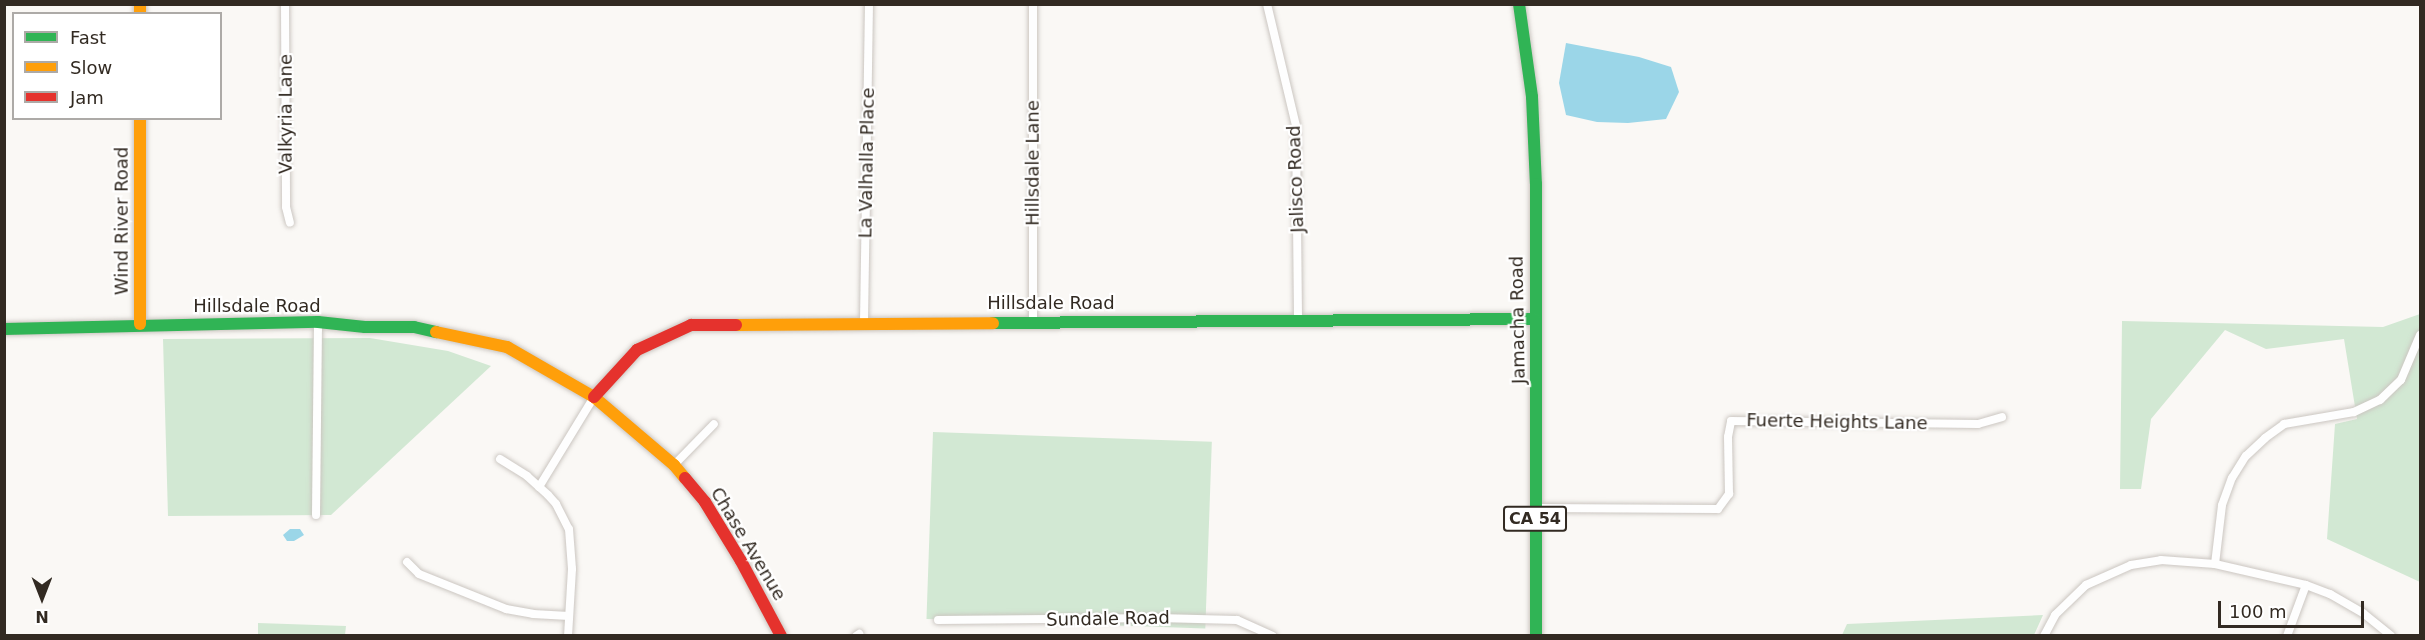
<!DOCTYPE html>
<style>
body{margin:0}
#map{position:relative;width:2425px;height:640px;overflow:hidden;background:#faf8f5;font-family:"DejaVu Sans",sans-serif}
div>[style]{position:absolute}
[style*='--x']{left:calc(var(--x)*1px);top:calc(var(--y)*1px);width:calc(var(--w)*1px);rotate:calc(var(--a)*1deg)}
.green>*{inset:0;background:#d2e8d3;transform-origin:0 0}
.water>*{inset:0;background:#9bd6e8}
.roads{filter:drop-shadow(0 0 2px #cbc6c1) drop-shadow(0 0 2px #cbc6c1)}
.street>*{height:8px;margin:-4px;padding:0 4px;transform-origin:4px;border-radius:4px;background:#fefefe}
.fast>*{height:12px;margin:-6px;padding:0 6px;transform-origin:6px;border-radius:6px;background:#30b455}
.slow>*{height:12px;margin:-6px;padding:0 6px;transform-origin:6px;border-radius:6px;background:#ff9f0a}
.jam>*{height:12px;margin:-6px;padding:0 6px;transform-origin:6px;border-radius:6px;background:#e5322d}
span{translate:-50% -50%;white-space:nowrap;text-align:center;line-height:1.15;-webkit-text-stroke:4.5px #fff;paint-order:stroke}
.shield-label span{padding:2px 4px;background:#fff;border:2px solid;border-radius:4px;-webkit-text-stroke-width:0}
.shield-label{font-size:16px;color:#322a22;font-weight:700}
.street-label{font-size:18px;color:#322a22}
.frame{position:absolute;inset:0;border:6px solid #322a22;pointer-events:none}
.legend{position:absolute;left:12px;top:12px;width:210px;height:108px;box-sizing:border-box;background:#fff;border:2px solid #adaaa7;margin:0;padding:8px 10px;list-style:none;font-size:18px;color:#322a22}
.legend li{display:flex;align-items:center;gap:12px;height:30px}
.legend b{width:30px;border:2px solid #adaaa7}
.north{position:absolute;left:12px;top:568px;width:60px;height:60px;-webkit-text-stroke:4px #fff;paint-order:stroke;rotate:180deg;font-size:16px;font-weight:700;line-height:24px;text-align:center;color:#322a22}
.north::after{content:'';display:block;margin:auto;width:21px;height:27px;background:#322a22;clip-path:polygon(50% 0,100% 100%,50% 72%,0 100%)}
.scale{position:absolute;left:2218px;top:601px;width:146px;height:27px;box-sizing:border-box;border:3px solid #322a22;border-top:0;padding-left:8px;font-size:18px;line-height:21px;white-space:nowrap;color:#322a22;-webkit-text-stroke:4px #fff;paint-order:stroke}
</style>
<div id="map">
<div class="green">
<i style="clip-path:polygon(2420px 314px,2420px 582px,2327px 539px,2335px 424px,2357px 419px,2344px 339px,2266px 349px,2225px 330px,2151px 419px,2141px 489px,2120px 489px,2122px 321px,2383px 327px)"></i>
<i style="clip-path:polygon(370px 338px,448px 351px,491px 366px,331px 515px,168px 516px,163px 339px)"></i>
<i style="left:933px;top:432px;width:279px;height:187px;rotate:2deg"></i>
<i style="clip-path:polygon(2043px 615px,2034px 635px,1842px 635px,1847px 624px)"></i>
<i style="clip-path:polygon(258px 623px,346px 626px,345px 635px,258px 635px)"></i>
</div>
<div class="water">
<i style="clip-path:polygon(1566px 43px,1639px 57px,1671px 67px,1679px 92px,1666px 119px,1628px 123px,1597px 122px,1566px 115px,1559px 83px)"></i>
<i style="clip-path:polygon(290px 529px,300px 529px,304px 535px,294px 541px,287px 541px,283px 535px)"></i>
</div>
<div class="roads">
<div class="street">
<i style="--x:285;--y:4;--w:203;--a:89.7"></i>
<i style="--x:286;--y:207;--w:16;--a:76"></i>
<i style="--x:1033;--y:4;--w:318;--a:90"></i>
<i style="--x:1267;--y:4;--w:125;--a:76.6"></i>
<i style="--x:1296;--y:126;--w:194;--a:89.4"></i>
<i style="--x:864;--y:322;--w:318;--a:-89.1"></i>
<i style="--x:500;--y:459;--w:32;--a:32"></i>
<i style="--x:527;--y:476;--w:28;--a:42"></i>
<i style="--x:548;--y:495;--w:12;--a:48"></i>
<i style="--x:556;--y:504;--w:28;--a:63"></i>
<i style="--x:569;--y:529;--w:40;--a:85.7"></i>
<i style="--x:572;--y:569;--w:67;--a:93.4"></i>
<i style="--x:674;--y:465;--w:57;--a:-45.7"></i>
<i style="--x:539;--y:487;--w:105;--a:-58.6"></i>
<i style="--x:1535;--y:508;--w:183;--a:0.3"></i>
<i style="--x:1718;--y:509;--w:19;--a:-54"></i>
<i style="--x:1729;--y:494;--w:57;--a:-91"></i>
<i style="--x:1728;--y:437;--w:16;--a:-79"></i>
<i style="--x:1731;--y:421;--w:247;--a:0.7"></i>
<i style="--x:1978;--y:424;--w:25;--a:-16"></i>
<i style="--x:316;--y:515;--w:193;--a:-89.4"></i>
<i style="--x:407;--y:562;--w:17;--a:45"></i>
<i style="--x:419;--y:574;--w:94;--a:21.9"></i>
<i style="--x:506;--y:609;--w:27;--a:10"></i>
<i style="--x:533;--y:614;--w:36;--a:3"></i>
<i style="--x:2215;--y:564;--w:59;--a:-83.2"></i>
<i style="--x:2222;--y:505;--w:29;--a:-70"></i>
<i style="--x:2232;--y:478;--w:26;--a:-58"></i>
<i style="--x:2246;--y:456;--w:26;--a:-43"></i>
<i style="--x:2265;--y:438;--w:24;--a:-36"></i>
<i style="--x:2284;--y:424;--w:71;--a:-9.7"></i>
<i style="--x:2354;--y:412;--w:29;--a:-25"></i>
<i style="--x:2380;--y:400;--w:29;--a:-44"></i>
<i style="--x:2401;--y:380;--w:49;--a:-67.1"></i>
<i style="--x:938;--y:620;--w:220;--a:-0.5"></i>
<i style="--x:1158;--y:618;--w:79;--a:1.5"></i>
<i style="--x:1237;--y:620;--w:39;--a:24"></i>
<i style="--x:856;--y:636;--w:4;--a:-34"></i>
<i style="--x:2044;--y:636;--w:24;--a:-62"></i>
<i style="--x:2055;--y:615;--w:43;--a:-44.1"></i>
<i style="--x:2086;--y:585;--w:49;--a:-24"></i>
<i style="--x:2131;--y:565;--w:30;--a:-9"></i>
<i style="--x:2161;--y:560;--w:54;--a:4.2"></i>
<i style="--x:2215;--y:564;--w:93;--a:13"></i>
<i style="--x:2306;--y:585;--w:26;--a:21"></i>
<i style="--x:2330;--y:594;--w:38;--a:30"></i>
<i style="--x:2363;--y:613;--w:36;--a:39"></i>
<i style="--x:2287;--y:636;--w:54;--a:-69.6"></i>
</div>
<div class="fast">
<i style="--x:1519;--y:4;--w:94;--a:82"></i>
<i style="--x:1532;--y:97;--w:87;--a:87.4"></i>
<i style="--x:1536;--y:184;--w:452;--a:90"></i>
<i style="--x:993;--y:323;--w:542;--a:-0.42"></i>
<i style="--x:4;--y:329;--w:314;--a:-1.3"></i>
<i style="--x:318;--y:322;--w:47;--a:6.1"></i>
<i style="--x:365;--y:327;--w:49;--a:0"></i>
<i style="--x:414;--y:327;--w:23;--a:13"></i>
</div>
<div class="slow">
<i style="--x:140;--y:4;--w:10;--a:90"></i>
<i style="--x:140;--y:118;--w:206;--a:90"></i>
<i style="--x:736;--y:325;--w:257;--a:-0.4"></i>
<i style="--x:436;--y:332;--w:73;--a:11.9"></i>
<i style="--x:507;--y:347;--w:100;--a:29.9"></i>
<i style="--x:594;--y:397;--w:105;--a:40.4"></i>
<i style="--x:674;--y:465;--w:17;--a:50"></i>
</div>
<div class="jam">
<i style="--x:594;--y:397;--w:64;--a:-47.5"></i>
<i style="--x:637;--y:350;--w:60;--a:-24.8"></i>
<i style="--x:691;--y:325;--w:45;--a:0"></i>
<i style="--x:685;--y:478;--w:31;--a:50"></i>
<i style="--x:705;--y:502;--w:69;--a:58.6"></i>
<i style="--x:741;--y:561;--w:85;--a:61.9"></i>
</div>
</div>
<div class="shield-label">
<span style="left:1535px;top:519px">CA 54</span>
</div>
<div class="street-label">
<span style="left:286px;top:114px;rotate:-90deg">Valkyria Lane</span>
<span style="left:867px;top:163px;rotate:-89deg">La Valhalla Place</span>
<span style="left:1033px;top:163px;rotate:-90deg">Hillsdale Lane</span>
<span style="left:1296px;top:179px;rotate:-92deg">Jalisco Road</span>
<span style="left:122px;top:221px;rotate:-90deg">Wind River Road</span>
<span style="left:1051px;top:303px">Hillsdale Road</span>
<span style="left:257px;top:306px">Hillsdale Road</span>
<span style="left:1518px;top:320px;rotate:-91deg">Jamacha Road</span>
<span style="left:1837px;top:422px;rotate:1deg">Fuerte Heights Lane</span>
<span style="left:748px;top:544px;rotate:59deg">Chase Avenue</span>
<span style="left:1108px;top:619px;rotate:-1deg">Sundale Road</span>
</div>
<div class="frame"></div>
<ul class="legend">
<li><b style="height:8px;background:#30b455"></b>Fast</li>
<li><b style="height:8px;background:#ff9f0a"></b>Slow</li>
<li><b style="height:8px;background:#e5322d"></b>Jam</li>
</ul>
<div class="north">N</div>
<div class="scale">100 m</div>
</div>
